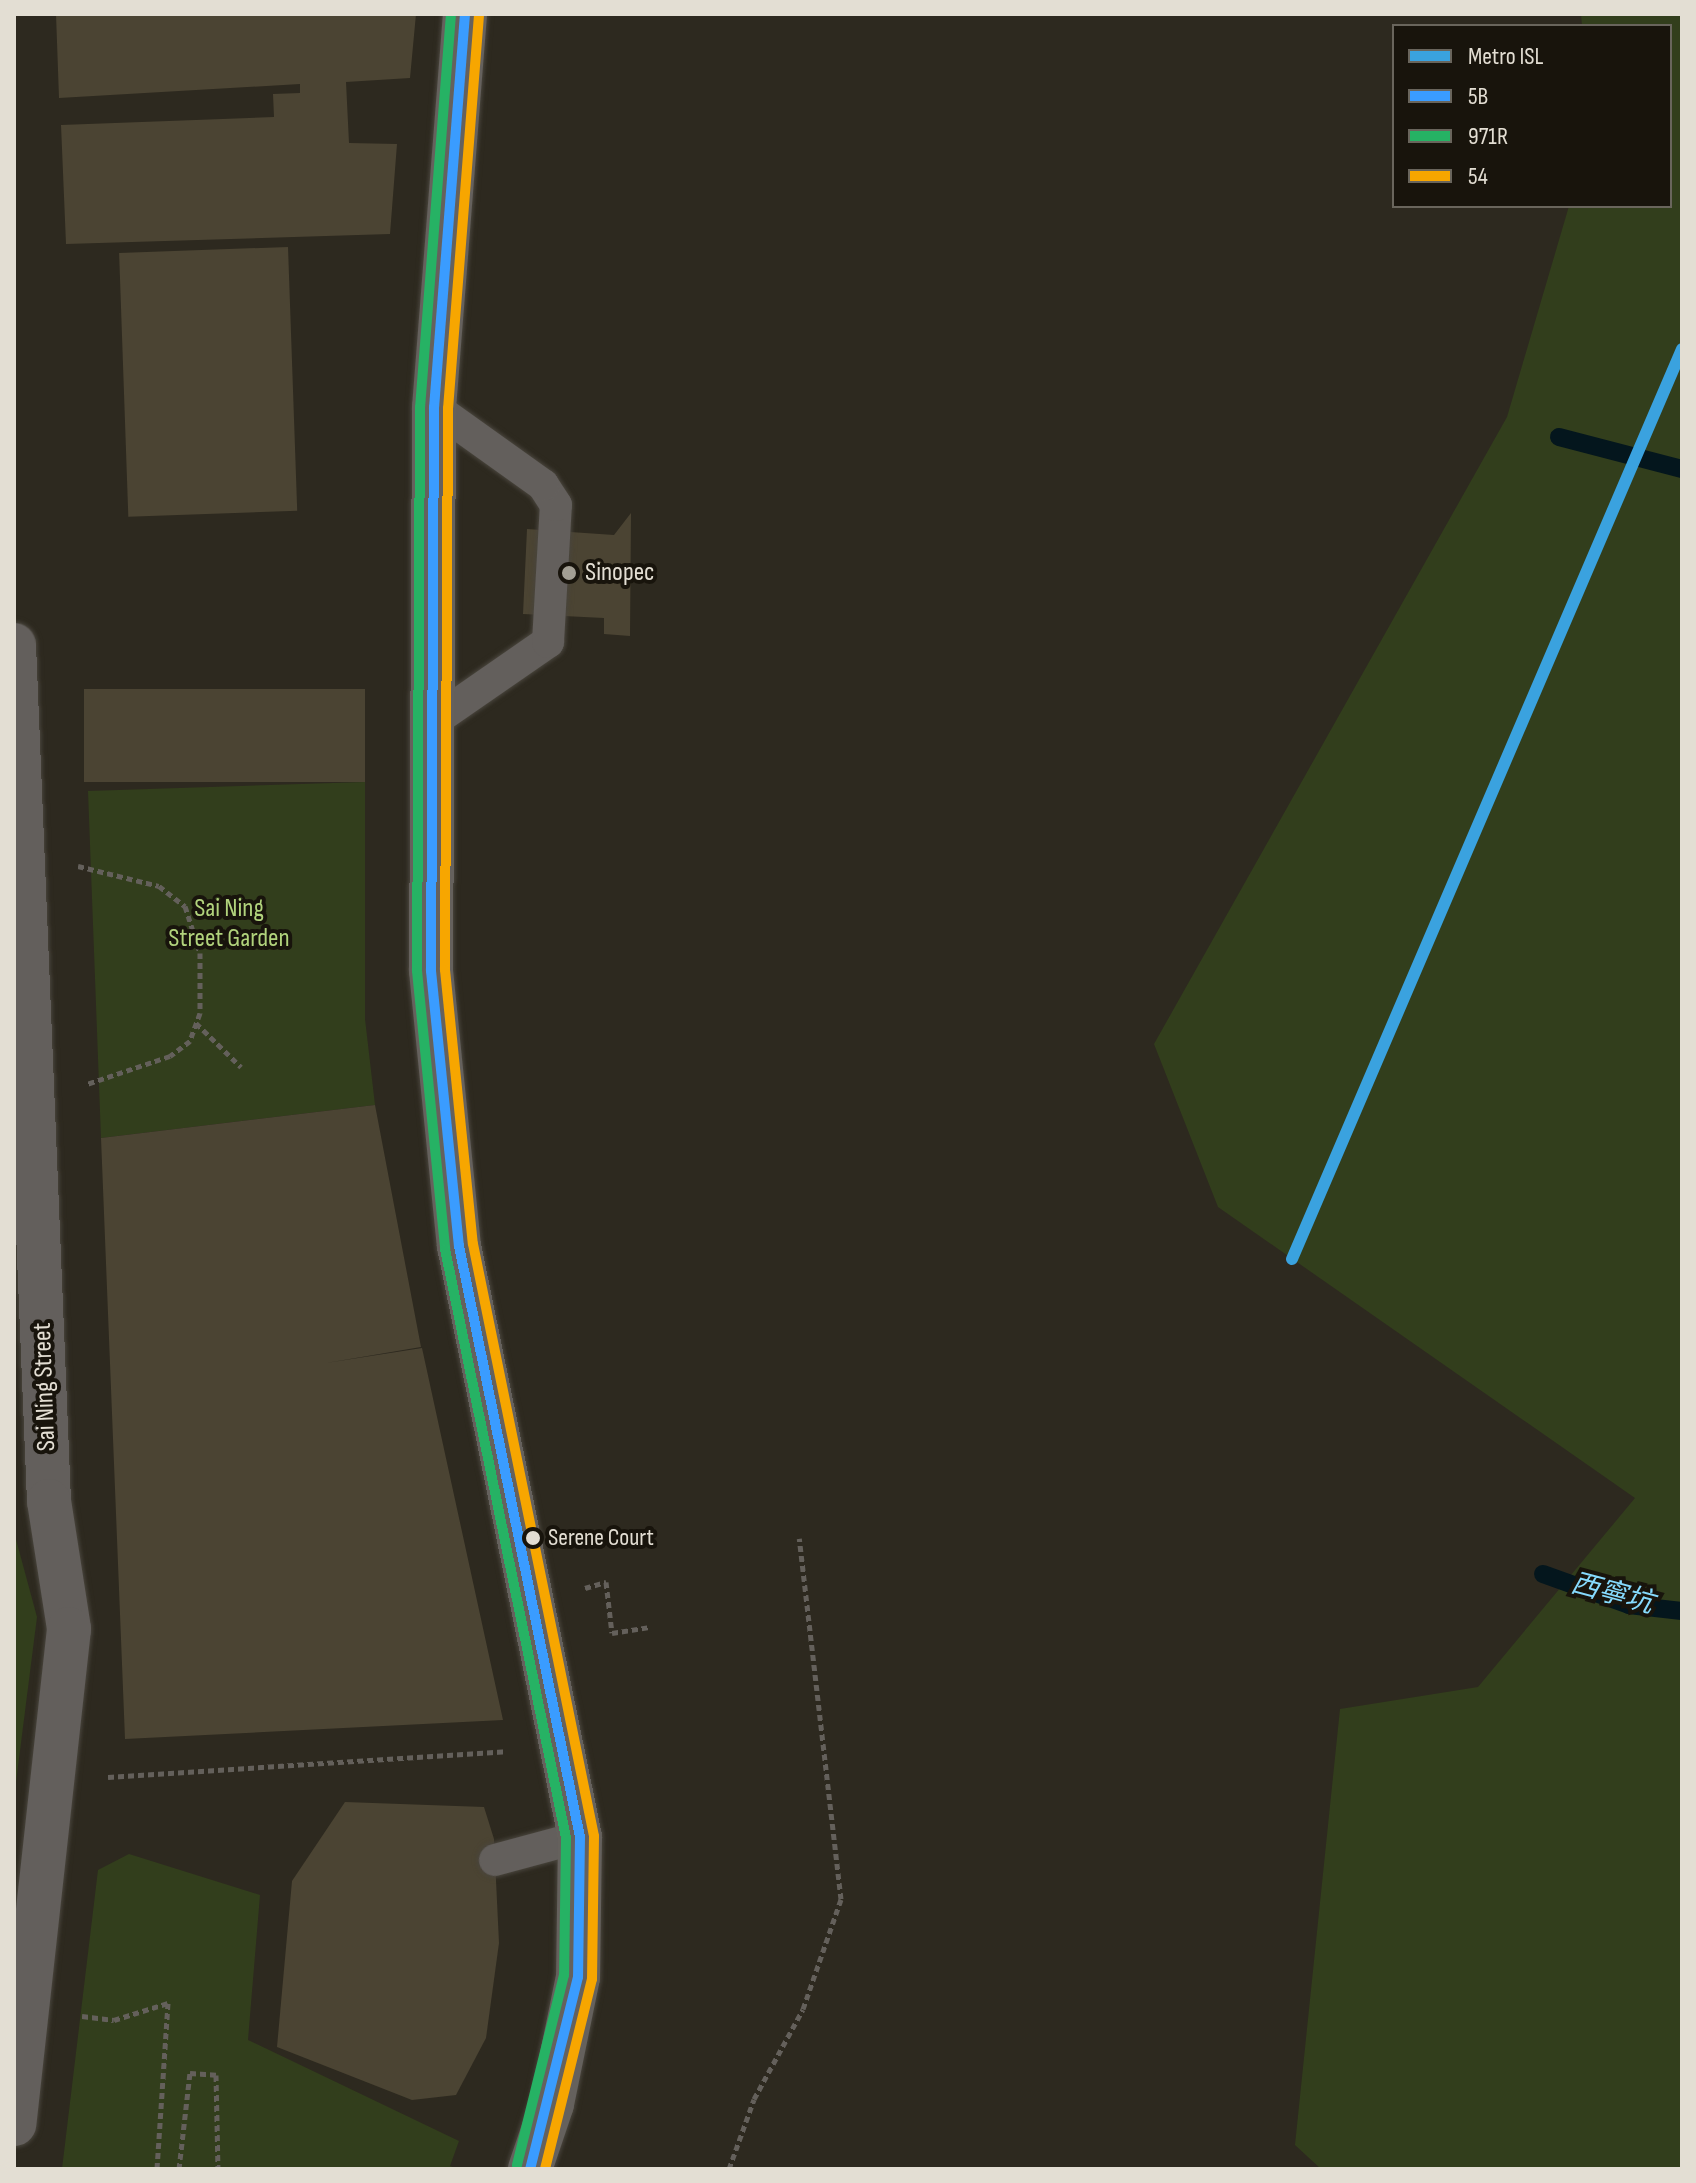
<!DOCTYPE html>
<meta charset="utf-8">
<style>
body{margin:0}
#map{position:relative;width:1696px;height:2183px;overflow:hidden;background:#2d291f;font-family:"Sofia Sans Condensed","Noto Sans TC",sans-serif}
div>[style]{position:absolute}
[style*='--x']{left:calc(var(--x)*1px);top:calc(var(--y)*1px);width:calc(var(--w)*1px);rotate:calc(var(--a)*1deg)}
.green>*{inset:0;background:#323e1c}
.stream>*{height:18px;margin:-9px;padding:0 9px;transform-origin:9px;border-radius:9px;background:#04161d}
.building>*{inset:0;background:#4b4433;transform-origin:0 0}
.path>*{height:5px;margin-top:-2.5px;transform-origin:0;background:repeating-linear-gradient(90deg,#64605b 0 6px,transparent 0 10px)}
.roads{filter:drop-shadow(0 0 2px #49453d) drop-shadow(0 0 2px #49453d)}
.lane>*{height:32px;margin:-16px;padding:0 16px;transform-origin:16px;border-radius:16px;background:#635f5c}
.street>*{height:44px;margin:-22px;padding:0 22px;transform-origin:22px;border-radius:22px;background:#635f5c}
.secondary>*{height:44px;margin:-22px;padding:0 22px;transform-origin:22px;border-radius:22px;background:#65615d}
.bus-1>*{height:10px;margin:-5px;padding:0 5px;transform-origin:5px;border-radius:5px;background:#3a9cff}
.bus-2>*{height:10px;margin:-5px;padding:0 5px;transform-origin:5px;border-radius:5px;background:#26b264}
.bus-3>*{height:10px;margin:-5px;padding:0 5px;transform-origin:5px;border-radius:5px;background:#f7a600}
.metro-1>*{height:12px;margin:-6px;padding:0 6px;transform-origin:6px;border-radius:6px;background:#3aa2df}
.dots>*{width:22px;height:22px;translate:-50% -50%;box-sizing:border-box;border:4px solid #18140c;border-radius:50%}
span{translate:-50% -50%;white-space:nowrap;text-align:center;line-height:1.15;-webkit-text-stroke:8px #18140c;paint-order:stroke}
.bus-label{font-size:24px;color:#e3ded3}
.left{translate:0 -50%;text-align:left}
.poi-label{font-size:26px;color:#e3ded3}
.park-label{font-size:26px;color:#b1d37c}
.street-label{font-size:26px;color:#e3ded3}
.water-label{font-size:28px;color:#86dafd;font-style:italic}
.frame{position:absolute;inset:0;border:16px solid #e3ded3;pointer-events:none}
.legend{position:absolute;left:1392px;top:24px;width:280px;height:184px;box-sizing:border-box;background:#18140c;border:2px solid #69655c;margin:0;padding:10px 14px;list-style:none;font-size:24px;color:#e3ded3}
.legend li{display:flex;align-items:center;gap:16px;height:40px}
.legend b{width:40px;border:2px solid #69655c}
</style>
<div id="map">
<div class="green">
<i style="clip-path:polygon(1581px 14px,1682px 14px,1682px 2169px,1321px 2169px,1295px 2145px,1340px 1709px,1478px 1687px,1635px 1498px,1218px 1207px,1154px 1044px,1507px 417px,1569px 206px,1670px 206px,1670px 26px,1582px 26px)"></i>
<i style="clip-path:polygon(365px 782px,365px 1019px,375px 1105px,101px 1138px,88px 791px)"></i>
<i style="clip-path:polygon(14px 1532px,37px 1617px,14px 1798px)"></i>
<i style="clip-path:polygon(129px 1854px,260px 1895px,248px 2040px,459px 2141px,450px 2166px,458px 2169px,62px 2169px,98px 1870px)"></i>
</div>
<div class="stream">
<i style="--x:1559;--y:437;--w:127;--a:14.6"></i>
<i style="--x:1543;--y:1574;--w:91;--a:19.8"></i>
<i style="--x:1629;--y:1605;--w:53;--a:6.5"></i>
</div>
<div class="building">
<i style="clip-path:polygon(56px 14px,416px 14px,410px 78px,346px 82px,349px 143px,397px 144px,390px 234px,66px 244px,61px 125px,274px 117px,273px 94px,300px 93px,300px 84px,59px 98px)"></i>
<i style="left:288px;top:247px;width:264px;height:169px;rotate:88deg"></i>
<i style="clip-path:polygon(631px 513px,630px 636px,604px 634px,604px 618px,523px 614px,527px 529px,614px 535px)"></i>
<i style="left:365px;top:689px;width:93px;height:281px;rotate:90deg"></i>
<i style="clip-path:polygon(375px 1105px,421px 1347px,326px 1363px,422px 1348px,503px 1720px,125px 1739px,101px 1138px)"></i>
<i style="clip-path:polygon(345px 1802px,484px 1807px,494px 1839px,499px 1943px,486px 2038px,456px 2095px,412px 2100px,277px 2047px,292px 1881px)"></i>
</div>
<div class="path">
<i style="--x:78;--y:866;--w:83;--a:13.9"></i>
<i style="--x:159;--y:886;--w:33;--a:38"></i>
<i style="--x:185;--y:906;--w:49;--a:72.3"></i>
<i style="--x:200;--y:953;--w:60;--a:90"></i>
<i style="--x:200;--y:1013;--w:30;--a:110"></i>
<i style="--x:190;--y:1041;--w:25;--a:143"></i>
<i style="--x:170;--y:1056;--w:88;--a:161.4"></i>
<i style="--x:196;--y:1023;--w:63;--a:44.4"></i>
<i style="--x:585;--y:1588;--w:22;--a:-16"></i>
<i style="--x:606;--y:1582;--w:51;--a:83.3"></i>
<i style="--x:612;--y:1633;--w:39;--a:-9"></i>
<i style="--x:108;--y:1777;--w:399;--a:-3.7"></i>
<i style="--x:82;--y:2016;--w:32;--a:7"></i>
<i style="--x:114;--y:2020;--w:57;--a:-17.5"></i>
<i style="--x:168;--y:2003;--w:166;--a:93.8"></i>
<i style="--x:179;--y:2169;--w:97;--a:-83.5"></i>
<i style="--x:190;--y:2073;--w:26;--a:4"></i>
<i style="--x:216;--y:2075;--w:94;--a:88.8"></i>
<i style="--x:729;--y:2169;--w:74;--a:-70.3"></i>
<i style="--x:754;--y:2099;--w:102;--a:-61.4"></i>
<i style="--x:803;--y:2009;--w:116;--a:-70.9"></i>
<i style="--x:841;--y:1899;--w:363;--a:-96.6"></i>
</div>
<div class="roads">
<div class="lane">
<i style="--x:428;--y:725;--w:146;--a:-34.7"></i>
<i style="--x:548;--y:642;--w:137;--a:-86.7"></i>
<i style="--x:556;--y:505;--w:24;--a:-123"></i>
<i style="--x:543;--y:485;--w:134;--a:-144.4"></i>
<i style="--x:495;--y:1860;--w:88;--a:-15.1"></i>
</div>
<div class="street">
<i style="--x:14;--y:645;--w:857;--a:87.66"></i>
<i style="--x:49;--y:1501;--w:130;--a:81.1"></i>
<i style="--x:69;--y:1629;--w:498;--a:96.3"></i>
</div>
<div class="secondary">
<i style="--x:465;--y:14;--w:394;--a:94.5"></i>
<i style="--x:434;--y:407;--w:564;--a:90.3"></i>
<i style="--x:431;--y:971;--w:276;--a:84.2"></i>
<i style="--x:459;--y:1246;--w:603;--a:78.43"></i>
<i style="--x:580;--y:1837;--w:140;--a:90.8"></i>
<i style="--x:578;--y:1977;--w:130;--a:101.6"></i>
<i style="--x:552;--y:2104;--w:69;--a:108.7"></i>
</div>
</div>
<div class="bus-1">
<i style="--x:465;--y:14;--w:394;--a:94.5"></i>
<i style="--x:434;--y:407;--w:564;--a:90.3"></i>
<i style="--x:431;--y:971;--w:276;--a:84.2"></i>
<i style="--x:459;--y:1246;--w:603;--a:78.43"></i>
<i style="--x:580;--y:1837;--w:140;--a:90.8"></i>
<i style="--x:578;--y:1977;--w:198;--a:104"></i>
</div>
<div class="bus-2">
<i style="--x:451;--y:14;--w:394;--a:94.5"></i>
<i style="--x:420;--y:407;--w:564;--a:90.3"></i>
<i style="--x:417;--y:971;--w:279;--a:84.2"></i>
<i style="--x:445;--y:1249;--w:601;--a:78.39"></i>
<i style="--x:566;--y:1838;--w:137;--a:90.8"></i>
<i style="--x:564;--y:1975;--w:196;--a:103.9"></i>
</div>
<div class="bus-3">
<i style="--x:479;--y:15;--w:394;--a:94.5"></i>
<i style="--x:448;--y:408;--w:562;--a:90.31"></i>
<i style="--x:445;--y:970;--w:275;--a:84.2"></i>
<i style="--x:473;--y:1244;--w:604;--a:78.45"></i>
<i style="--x:594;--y:1836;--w:143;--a:90.8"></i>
<i style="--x:592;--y:1979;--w:196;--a:103.9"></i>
</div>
<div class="metro-1">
<i style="--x:1292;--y:1259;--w:990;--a:-66.8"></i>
</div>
<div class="dots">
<i style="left:569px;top:573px;background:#a39f94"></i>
<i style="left:533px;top:1538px;background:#e3ded3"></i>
</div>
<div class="bus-label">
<span class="left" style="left:548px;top:1538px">Serene Court</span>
</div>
<div class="poi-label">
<span class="left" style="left:585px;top:573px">Sinopec</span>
</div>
<div class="park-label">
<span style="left:229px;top:924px">Sai Ning<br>Street Garden</span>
</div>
<div class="street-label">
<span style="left:45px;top:1387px;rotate:-92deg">Sai Ning Street</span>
</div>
<div class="water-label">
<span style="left:1612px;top:1594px;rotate:15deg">西寧坑</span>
</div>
<div class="frame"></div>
<ul class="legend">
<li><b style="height:10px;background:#3aa2df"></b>Metro ISL</li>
<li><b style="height:10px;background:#3a9cff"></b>5B</li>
<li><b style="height:10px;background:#26b264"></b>971R</li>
<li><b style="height:10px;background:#f7a600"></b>54</li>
</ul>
</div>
